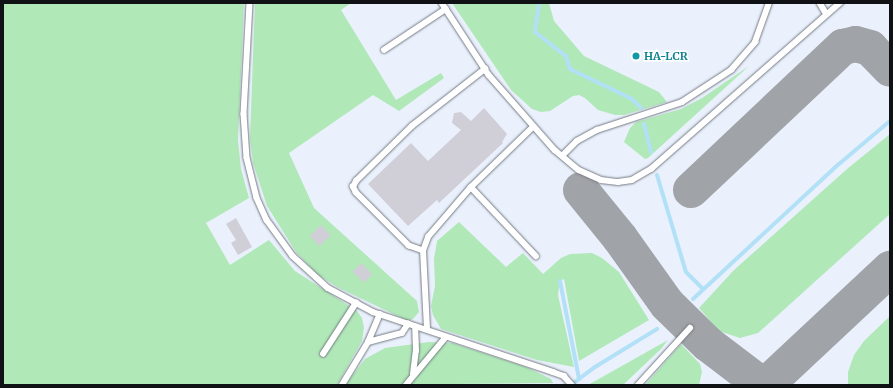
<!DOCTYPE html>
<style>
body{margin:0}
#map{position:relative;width:893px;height:388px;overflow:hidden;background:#f7faff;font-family:Merriweather,serif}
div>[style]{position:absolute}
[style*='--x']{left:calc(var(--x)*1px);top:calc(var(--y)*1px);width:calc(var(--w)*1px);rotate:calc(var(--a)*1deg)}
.built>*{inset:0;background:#eaf1fd;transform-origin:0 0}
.green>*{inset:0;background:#b0e8b8}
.stream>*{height:4px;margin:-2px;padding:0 2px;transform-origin:2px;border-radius:2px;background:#b2e0f6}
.taxiway>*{height:36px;margin:-18px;padding:0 18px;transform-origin:18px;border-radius:18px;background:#a0a3a7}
.building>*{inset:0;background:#d0cfd7;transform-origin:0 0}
.roads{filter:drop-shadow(0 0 1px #757a81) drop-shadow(0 0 1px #757a81)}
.service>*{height:5.5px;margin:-2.75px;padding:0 2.75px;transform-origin:2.75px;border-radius:2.75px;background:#fff}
.dots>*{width:11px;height:11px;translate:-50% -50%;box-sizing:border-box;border:2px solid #fff;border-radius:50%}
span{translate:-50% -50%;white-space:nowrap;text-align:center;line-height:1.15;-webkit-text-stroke:3px #fff;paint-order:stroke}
.culture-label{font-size:11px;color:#0d838f;font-weight:700}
.left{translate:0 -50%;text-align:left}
.frame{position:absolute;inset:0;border:4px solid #101114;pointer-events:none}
</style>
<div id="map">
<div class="built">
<i style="left:3px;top:3px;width:887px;height:382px"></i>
</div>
<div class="green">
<i style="clip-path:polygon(3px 3px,244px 3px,238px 140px,241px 169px,249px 198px,206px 223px,230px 265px,269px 240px,295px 271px,357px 311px,362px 318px,364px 328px,362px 341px,337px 385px,3px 385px)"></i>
<i style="clip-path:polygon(255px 3px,351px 3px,341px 10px,396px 100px,441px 73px,444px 78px,399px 111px,373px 95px,289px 153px,314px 208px,417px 301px,419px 312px,413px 319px,408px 321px,337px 287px,317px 274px,296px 252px,267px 206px,253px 163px,250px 138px)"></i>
<i style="clip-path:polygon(452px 3px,549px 3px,554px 21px,584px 56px,659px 92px,667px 102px,624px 115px,615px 115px,598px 110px,585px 98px,579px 95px,573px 96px,550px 111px,541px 112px,532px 109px,511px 90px)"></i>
<i style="clip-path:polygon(749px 66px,648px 158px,645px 159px,624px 142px,630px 128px,636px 122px,681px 109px,702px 98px)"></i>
<i style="clip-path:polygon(890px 134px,890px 214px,758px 333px,740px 338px,719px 331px,699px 308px,734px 270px,847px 169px)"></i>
<i style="clip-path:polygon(459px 222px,506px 267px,523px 253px,543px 274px,561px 258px,570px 254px,592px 253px,602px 258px,619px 272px,649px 320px,579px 361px,564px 279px,560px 281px,558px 295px,574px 367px,537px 360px,441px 329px,433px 315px,431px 306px,435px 286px,434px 259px,437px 241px)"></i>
<i style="clip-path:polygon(890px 316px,890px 385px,848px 385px,848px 372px,854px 355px,864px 341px)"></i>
<i style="clip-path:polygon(668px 340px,661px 349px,623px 385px,588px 385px)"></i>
<i style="clip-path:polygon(429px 342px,452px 343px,526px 367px,551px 379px,553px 383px,345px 385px,365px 359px,385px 348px)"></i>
<i style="clip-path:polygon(681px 344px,700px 364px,702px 372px,699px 385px,645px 385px)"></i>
</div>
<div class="stream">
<i style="--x:539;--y:3;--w:29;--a:98"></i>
<i style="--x:535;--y:32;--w:39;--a:38"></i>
<i style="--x:566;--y:56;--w:14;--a:73"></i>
<i style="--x:570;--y:69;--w:69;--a:25.8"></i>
<i style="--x:632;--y:99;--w:13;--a:45"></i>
<i style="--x:644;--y:124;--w:29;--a:76"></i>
<i style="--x:657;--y:175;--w:101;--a:73.4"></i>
<i style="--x:686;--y:272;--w:24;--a:45"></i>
<i style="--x:560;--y:281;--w:100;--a:79"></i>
<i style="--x:693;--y:299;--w:199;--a:-42.8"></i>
<i style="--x:839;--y:164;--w:67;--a:-40.1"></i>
<i style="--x:571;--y:385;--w:30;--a:-37"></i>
<i style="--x:595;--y:367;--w:73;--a:-31.5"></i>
</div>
<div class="taxiway">
<i style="--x:581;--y:190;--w:62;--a:50.9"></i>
<i style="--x:620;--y:238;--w:81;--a:54.5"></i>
<i style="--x:667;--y:304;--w:57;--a:44.3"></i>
<i style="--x:708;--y:344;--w:68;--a:37.2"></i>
<i style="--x:691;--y:190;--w:209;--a:-43.3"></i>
<i style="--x:843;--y:47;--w:13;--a:-13"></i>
<i style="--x:856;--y:44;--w:15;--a:16"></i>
<i style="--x:870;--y:48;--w:29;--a:46"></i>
<i style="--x:766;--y:385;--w:170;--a:-43.1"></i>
</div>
<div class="building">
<i style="clip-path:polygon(484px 108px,507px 134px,502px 142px,503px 143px,439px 203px,437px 200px,408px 226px,368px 184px,411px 143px,428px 161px,461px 130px,452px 123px,454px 113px,461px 112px,471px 121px)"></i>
<i style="clip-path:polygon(236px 218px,252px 247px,238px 255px,231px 243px,236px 240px,226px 224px)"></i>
<i style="left:321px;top:225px;width:14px;height:16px;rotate:45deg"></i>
<i style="left:361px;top:263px;width:16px;height:12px;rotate:45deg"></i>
</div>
<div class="roads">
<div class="service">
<i style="--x:250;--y:3;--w:111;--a:93.1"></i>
<i style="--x:244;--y:114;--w:44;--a:86.1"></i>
<i style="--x:247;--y:158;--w:41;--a:76"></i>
<i style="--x:257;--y:198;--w:24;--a:66"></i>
<i style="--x:267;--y:220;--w:44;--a:54.2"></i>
<i style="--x:293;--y:256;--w:47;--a:42.4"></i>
<i style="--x:328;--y:288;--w:51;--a:28.1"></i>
<i style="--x:373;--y:312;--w:190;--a:18.4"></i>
<i style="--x:553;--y:372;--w:12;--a:20"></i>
<i style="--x:564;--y:376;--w:12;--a:48"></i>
<i style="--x:442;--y:3;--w:86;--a:56.9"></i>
<i style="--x:489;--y:75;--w:100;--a:48.7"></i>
<i style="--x:555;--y:150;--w:31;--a:40"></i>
<i style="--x:579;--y:170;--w:24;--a:24"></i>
<i style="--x:601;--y:180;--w:17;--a:7"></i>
<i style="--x:618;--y:182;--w:14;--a:-8"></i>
<i style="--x:632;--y:180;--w:22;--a:-30"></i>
<i style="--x:651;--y:169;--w:252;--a:-41.3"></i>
<i style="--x:820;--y:3;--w:12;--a:59"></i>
<i style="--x:384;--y:50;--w:74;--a:-33.5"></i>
<i style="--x:562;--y:156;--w:21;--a:-45"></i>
<i style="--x:577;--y:141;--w:23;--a:-29"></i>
<i style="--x:597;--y:130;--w:89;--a:-18.2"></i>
<i style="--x:682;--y:102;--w:59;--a:-33.1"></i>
<i style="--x:731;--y:70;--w:37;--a:-49"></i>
<i style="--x:755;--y:42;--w:41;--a:-70.3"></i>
<i style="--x:471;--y:187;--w:95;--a:46.7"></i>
<i style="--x:423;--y:251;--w:15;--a:-160"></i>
<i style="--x:409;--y:246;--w:75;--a:-135"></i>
<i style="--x:356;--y:193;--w:7;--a:-117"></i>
<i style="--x:353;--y:187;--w:7;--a:-63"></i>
<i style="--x:356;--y:181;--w:78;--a:-44.5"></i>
<i style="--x:412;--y:126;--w:93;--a:-38"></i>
<i style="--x:427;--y:329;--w:78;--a:-92.9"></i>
<i style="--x:423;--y:251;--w:15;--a:-70"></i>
<i style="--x:428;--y:237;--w:66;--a:-49.3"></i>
<i style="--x:471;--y:187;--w:86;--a:-44.1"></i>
<i style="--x:368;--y:342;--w:35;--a:-15"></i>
<i style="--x:402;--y:333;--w:11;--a:-56"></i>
<i style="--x:323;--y:354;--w:61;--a:-57.1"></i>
<i style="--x:413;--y:374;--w:23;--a:-83"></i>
<i style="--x:416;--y:351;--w:24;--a:-92"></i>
<i style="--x:342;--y:385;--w:50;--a:-58.8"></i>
<i style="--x:368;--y:342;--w:30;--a:-67"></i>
<i style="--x:406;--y:385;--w:62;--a:-50.2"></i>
<i style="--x:638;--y:385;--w:77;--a:-47.6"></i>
</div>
</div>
<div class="dots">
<i style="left:636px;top:56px;background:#0f9aa8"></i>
</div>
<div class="culture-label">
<span class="left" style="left:644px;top:56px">HA-LCR</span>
</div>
<div class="frame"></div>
</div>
